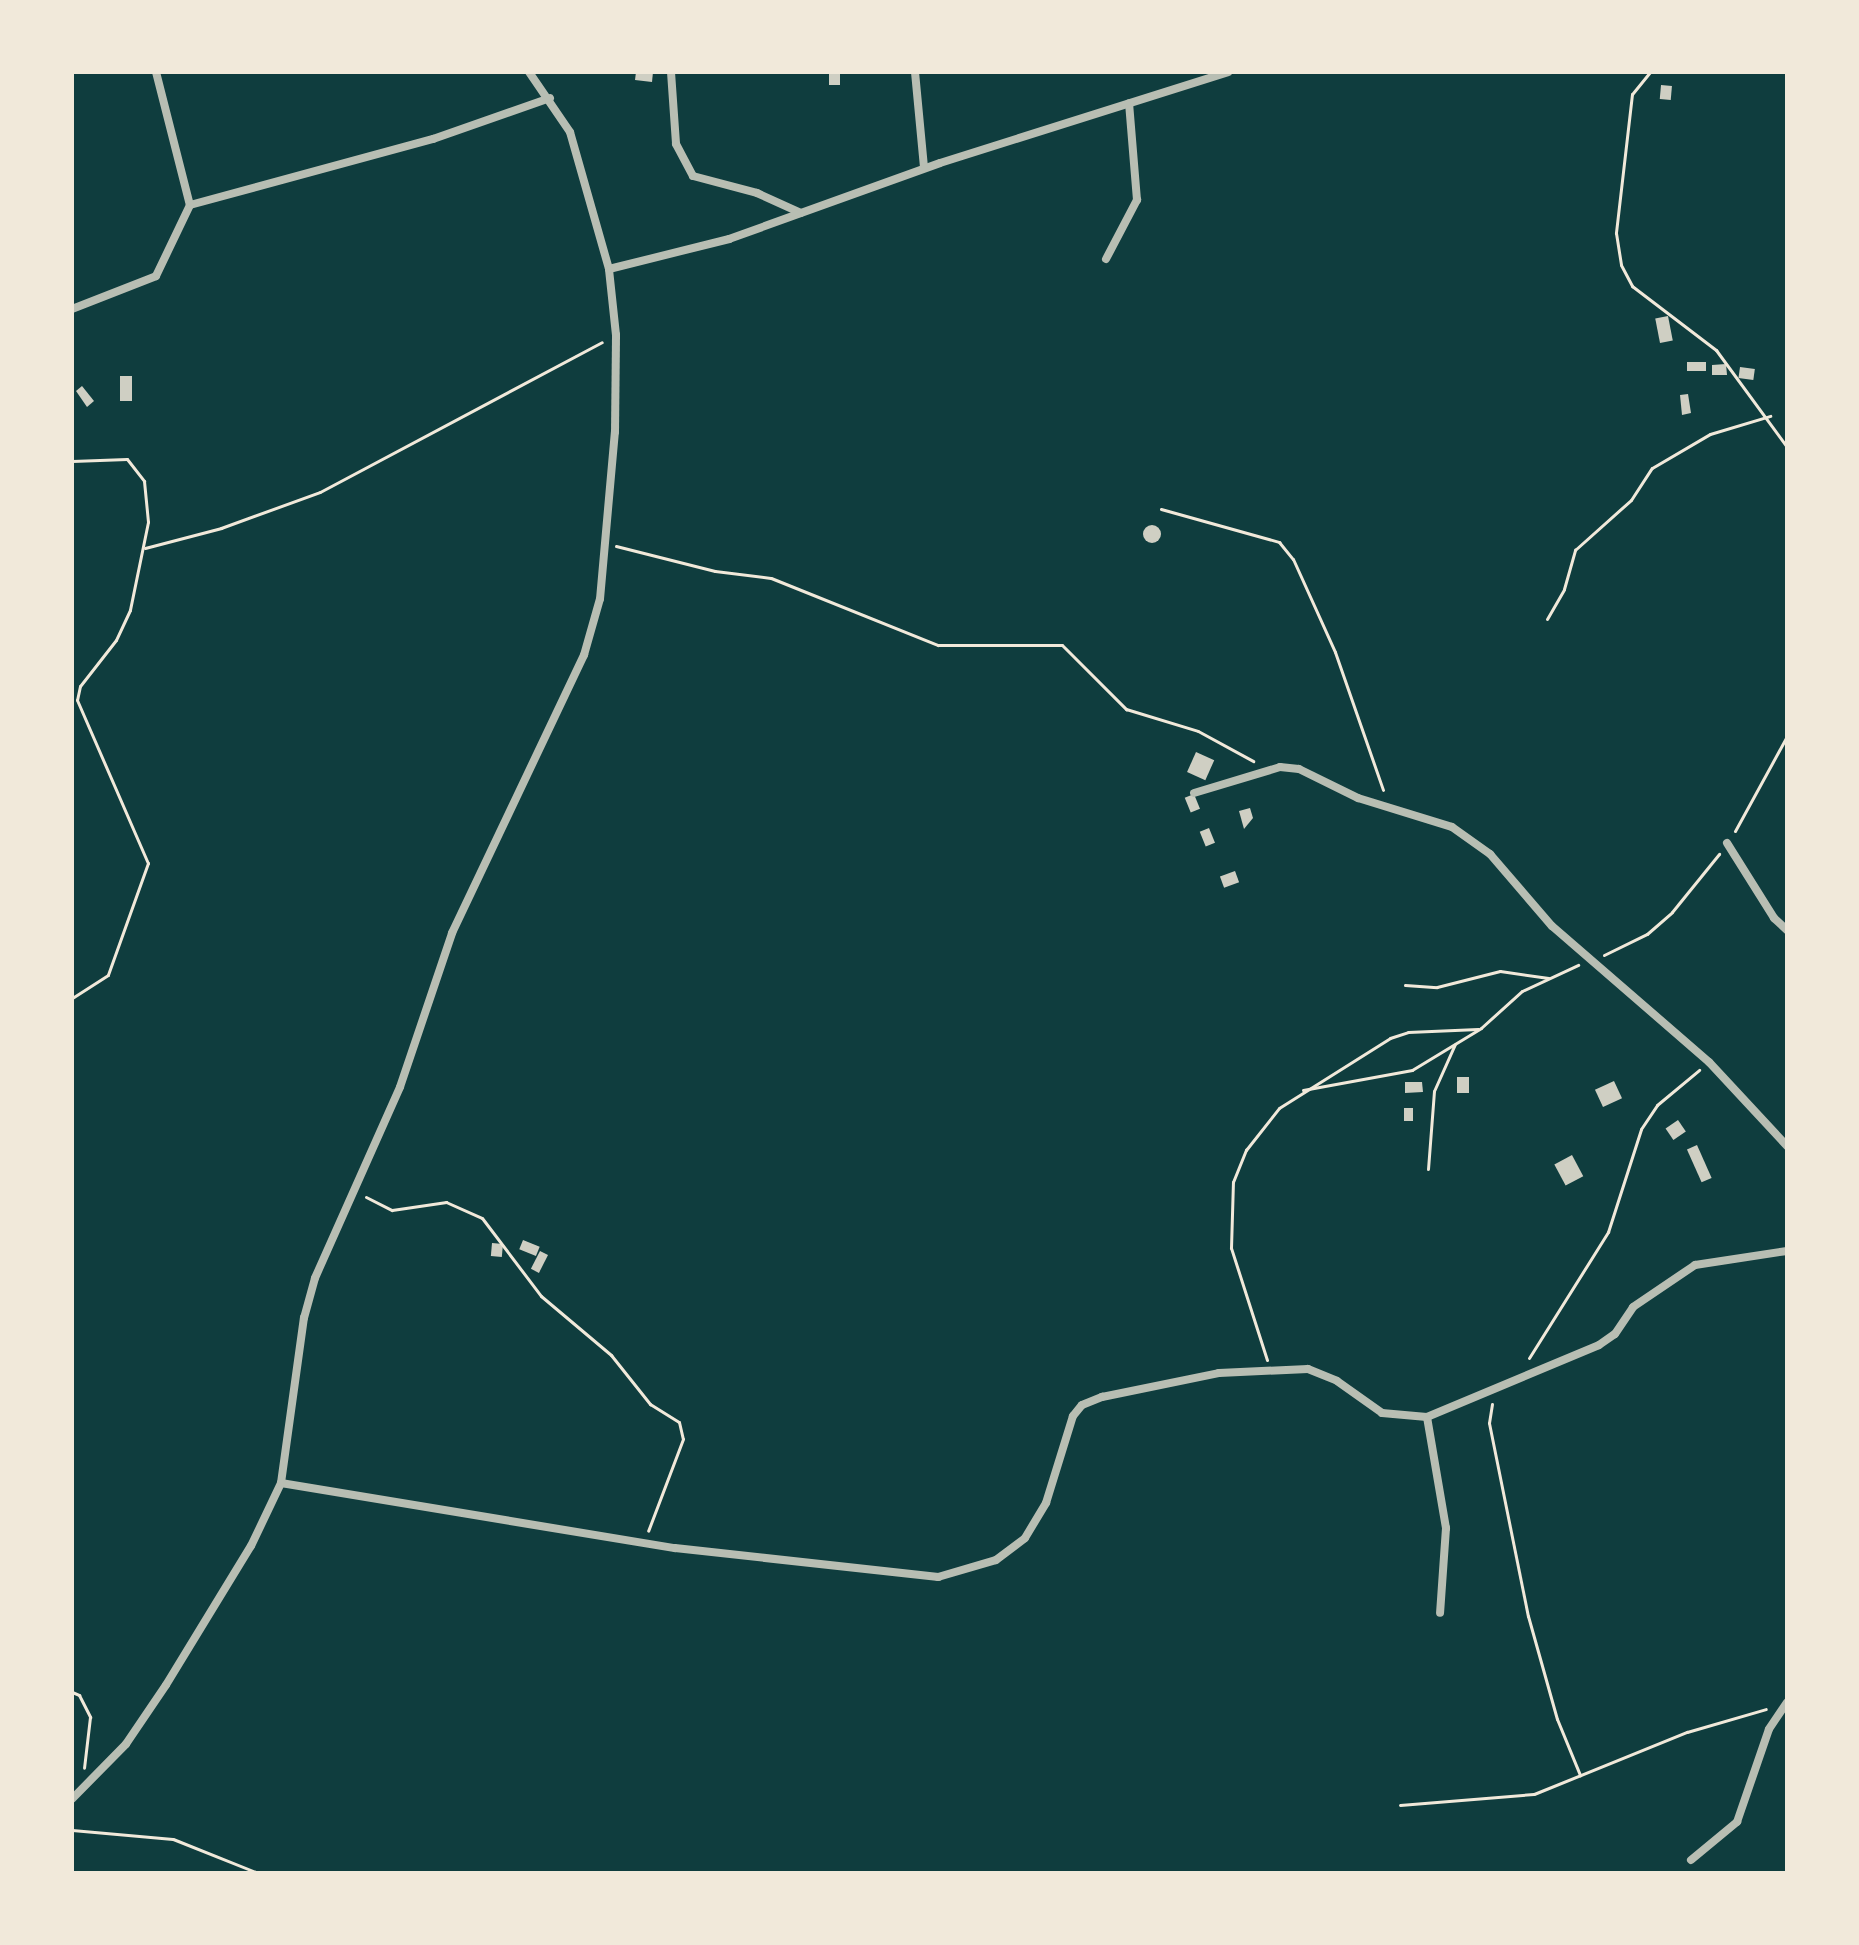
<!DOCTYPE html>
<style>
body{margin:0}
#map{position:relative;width:1859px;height:1945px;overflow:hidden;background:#0f3d3e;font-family:"Work Sans",sans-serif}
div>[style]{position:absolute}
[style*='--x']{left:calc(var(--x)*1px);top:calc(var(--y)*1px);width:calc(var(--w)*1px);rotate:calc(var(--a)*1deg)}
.building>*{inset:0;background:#cfcfc3;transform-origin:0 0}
.round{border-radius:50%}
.path>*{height:3px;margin:-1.5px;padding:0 1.5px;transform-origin:1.5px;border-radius:1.5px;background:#f1e9da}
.minor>*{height:8px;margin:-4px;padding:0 4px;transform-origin:4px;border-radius:4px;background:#b8beb3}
span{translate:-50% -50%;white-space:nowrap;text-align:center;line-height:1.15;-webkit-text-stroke:8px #f1e9da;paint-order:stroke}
.frame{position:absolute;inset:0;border:74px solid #f1e9da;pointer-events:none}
</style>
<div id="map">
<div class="building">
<i style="clip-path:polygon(636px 72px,653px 72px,652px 82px,635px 80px)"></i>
<i style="left:829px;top:72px;width:11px;height:13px"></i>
<i style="left:1661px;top:85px;width:11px;height:14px;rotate:5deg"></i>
<i style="left:1668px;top:316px;width:25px;height:13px;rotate:79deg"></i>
<i style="left:1706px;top:362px;width:9px;height:19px;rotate:90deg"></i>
<i style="clip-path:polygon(1726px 364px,1727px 375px,1712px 375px,1712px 365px)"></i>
<i style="left:1740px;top:367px;width:15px;height:11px;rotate:8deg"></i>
<i style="left:120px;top:376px;width:12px;height:25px"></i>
<i style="clip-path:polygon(82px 386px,94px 401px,87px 407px,76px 391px)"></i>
<i style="clip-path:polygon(1688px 394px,1691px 413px,1682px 415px,1680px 395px)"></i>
<i class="round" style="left:1143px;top:525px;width:18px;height:18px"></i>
<i style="left:1196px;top:752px;width:20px;height:22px;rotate:24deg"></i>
<i style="left:1194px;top:794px;width:16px;height:10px;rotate:68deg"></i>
<i style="clip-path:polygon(1250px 808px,1253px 818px,1244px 829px,1239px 811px)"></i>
<i style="left:1209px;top:828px;width:16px;height:10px;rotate:68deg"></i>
<i style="left:1235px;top:871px;width:12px;height:16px;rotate:70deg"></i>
<i style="left:1457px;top:1077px;width:12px;height:16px"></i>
<i style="left:1614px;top:1081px;width:19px;height:21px;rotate:65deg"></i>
<i style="clip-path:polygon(1405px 1082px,1422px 1082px,1423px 1092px,1405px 1093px)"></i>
<i style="left:1404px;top:1108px;width:9px;height:13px"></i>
<i style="left:1678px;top:1120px;width:14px;height:15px;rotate:56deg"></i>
<i style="left:1697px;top:1145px;width:36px;height:11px;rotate:66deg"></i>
<i style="left:1572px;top:1155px;width:24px;height:20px;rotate:62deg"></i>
<i style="left:523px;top:1240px;width:18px;height:10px;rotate:22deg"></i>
<i style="left:492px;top:1243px;width:11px;height:13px;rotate:5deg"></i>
<i style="left:540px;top:1251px;width:9px;height:20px;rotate:27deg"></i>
</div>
<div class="path">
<i style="--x:1650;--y:72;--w:28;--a:129"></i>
<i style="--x:1632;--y:94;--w:140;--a:96.6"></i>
<i style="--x:1616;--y:233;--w:32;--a:81"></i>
<i style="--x:1621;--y:265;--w:24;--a:62"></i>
<i style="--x:1632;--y:286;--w:106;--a:37.3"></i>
<i style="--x:1716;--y:350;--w:120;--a:53.8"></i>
<i style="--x:72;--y:461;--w:55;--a:-2.1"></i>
<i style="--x:127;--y:459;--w:28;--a:52"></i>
<i style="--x:144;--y:481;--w:41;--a:84.4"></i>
<i style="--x:148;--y:522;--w:90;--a:101.6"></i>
<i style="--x:130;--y:610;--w:33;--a:115"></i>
<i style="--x:116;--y:640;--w:58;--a:128"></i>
<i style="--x:80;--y:686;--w:14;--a:102"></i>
<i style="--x:77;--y:700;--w:178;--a:66.5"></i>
<i style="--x:148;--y:863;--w:119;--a:109.7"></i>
<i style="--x:108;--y:975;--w:43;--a:147.4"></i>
<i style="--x:1161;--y:509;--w:123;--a:15.6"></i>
<i style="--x:1279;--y:542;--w:22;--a:51"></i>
<i style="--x:1293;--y:559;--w:102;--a:65.7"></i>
<i style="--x:1335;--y:652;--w:146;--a:70.8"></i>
<i style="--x:616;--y:546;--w:102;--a:14.2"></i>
<i style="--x:715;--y:571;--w:56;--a:7.1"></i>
<i style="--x:771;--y:578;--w:180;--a:21.9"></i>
<i style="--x:938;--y:645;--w:124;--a:0"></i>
<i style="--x:1062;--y:645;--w:91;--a:45"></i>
<i style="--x:1126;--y:709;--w:75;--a:17"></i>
<i style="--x:1198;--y:731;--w:63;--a:28.6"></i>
<i style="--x:145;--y:548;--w:79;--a:-14.7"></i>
<i style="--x:221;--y:528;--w:105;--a:-20"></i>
<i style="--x:320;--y:492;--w:319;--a:-28"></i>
<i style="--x:1547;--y:619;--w:34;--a:-60"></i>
<i style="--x:1564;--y:589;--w:41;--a:-74.2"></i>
<i style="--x:1575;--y:550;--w:75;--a:-41.8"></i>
<i style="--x:1631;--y:500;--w:38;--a:-57"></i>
<i style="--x:1652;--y:468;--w:67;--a:-30.4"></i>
<i style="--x:1710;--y:434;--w:63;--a:-16.7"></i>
<i style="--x:1735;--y:831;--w:108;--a:-61.3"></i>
<i style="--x:1604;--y:955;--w:48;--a:-26"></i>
<i style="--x:1647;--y:934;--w:33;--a:-41"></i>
<i style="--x:1672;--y:912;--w:75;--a:-51"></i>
<i style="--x:1405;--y:985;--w:32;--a:4"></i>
<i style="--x:1437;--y:987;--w:65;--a:-14.3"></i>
<i style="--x:1500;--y:971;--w:49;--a:8.3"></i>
<i style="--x:1303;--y:1090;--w:111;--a:-10.4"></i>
<i style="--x:1412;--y:1070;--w:81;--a:-31.3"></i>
<i style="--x:1481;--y:1028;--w:55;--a:-42.1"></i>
<i style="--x:1522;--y:991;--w:62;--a:-24.9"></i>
<i style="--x:1428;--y:1169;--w:78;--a:-85.6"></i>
<i style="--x:1434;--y:1091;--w:51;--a:-65.9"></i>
<i style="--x:366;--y:1197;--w:29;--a:27"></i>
<i style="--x:392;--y:1210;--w:55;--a:-8.4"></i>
<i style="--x:446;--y:1202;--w:39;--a:24"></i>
<i style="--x:482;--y:1218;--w:98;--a:52.9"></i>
<i style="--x:541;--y:1296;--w:92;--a:40.1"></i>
<i style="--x:611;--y:1355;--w:63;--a:51.5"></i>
<i style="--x:650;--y:1404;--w:34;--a:32"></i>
<i style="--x:679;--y:1422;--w:17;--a:77"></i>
<i style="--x:683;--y:1439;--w:98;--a:110.8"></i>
<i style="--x:1529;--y:1358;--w:149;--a:-57.9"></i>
<i style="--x:1608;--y:1232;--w:108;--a:-72.2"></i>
<i style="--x:1641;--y:1129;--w:29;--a:-56"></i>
<i style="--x:1657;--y:1105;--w:55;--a:-39.8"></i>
<i style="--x:1267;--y:1360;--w:118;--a:-107.8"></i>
<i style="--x:1231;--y:1248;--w:66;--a:-88.3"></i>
<i style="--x:1233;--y:1182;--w:35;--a:-68"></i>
<i style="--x:1246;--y:1150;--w:53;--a:-51.8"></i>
<i style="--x:1279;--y:1108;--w:131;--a:-32.2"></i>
<i style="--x:1390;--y:1038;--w:19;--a:-18"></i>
<i style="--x:1408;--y:1032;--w:70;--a:-2.5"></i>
<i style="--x:1492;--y:1404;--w:19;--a:99"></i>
<i style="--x:1489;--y:1423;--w:197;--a:78.6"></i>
<i style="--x:1528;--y:1616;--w:107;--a:74.3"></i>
<i style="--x:1557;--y:1719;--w:61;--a:67.7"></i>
<i style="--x:72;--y:1692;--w:8;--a:23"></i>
<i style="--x:79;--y:1695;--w:25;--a:63"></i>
<i style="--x:90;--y:1717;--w:51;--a:96.7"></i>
<i style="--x:1400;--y:1805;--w:134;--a:-4.7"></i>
<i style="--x:1534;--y:1794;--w:165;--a:-22.1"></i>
<i style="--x:1687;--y:1732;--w:82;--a:-16.2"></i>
<i style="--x:72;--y:1830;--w:101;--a:5.1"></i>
<i style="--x:173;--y:1839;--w:92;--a:21.8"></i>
</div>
<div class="minor">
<i style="--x:156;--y:72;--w:137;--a:75.7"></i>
<i style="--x:671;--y:72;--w:72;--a:86"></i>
<i style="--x:676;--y:144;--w:36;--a:62"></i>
<i style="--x:693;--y:176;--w:66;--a:14.9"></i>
<i style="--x:757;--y:193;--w:48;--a:24.4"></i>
<i style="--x:915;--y:72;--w:96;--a:84.6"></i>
<i style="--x:1106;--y:259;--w:67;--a:-62.3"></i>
<i style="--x:1137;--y:200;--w:97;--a:-94.7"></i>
<i style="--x:609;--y:269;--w:124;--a:-14"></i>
<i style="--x:729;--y:239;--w:224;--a:-19.8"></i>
<i style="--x:940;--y:163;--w:302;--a:-17.5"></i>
<i style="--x:72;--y:309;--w:90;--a:-21.4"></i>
<i style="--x:156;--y:276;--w:79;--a:-64.4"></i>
<i style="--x:190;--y:205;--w:252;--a:-15.2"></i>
<i style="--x:433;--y:139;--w:124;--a:-19.3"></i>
<i style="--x:1194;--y:793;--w:90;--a:-16.8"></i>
<i style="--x:1280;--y:767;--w:19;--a:6"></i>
<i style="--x:1299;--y:769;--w:66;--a:26.2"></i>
<i style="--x:1358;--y:798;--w:98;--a:17.1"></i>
<i style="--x:1452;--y:827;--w:47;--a:35.4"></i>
<i style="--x:1490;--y:854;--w:95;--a:49.3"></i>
<i style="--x:1552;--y:926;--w:208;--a:40.9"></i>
<i style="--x:1709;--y:1062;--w:115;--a:47.1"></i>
<i style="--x:1727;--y:843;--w:89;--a:57.9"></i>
<i style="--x:1774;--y:918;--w:18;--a:43"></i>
<i style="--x:1427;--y:1417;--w:113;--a:80.3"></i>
<i style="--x:1446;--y:1528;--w:85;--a:94"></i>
<i style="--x:281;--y:1483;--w:399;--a:9.4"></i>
<i style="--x:675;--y:1548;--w:265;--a:6.3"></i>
<i style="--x:938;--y:1577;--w:60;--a:-16.3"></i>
<i style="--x:996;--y:1560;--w:36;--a:-37"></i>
<i style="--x:1025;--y:1538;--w:41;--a:-59"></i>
<i style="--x:1046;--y:1503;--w:91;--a:-72.8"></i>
<i style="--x:1073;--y:1416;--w:14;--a:-51"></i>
<i style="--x:1082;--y:1405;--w:22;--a:-22"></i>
<i style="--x:1102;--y:1397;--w:119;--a:-11.6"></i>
<i style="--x:1219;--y:1373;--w:89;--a:-2.6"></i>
<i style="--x:1308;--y:1369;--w:31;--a:22"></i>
<i style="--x:1337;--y:1381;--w:55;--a:35.4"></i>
<i style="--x:1382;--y:1413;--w:45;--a:5.1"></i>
<i style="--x:1427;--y:1417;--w:186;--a:-22.7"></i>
<i style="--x:1599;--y:1345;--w:19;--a:-35"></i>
<i style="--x:1615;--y:1334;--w:32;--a:-56"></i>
<i style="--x:1633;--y:1307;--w:75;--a:-34.1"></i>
<i style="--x:1695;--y:1265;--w:93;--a:-8.7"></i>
<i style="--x:72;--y:1799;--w:77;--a:-45.5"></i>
<i style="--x:126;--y:1744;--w:71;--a:-55.9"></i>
<i style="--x:166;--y:1685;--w:163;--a:-58.6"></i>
<i style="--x:251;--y:1546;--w:70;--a:-64.5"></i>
<i style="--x:281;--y:1483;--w:167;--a:-82.1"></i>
<i style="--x:304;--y:1318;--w:41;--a:-74.6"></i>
<i style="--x:315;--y:1278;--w:209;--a:-66"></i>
<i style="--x:400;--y:1087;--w:163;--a:-71.3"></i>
<i style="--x:452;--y:933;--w:308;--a:-64.6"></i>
<i style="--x:584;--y:655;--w:58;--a:-74.1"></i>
<i style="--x:600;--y:599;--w:168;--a:-84.9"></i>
<i style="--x:615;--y:432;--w:97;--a:-89.4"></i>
<i style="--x:616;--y:335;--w:66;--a:-96.1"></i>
<i style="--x:609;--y:269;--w:142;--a:-105.9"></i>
<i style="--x:570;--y:132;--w:73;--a:-124.3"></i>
<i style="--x:1691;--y:1860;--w:60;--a:-39.6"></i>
<i style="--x:1737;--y:1822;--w:98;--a:-71"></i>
<i style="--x:1769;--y:1729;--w:32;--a:-56"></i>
</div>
<div class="frame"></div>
</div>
